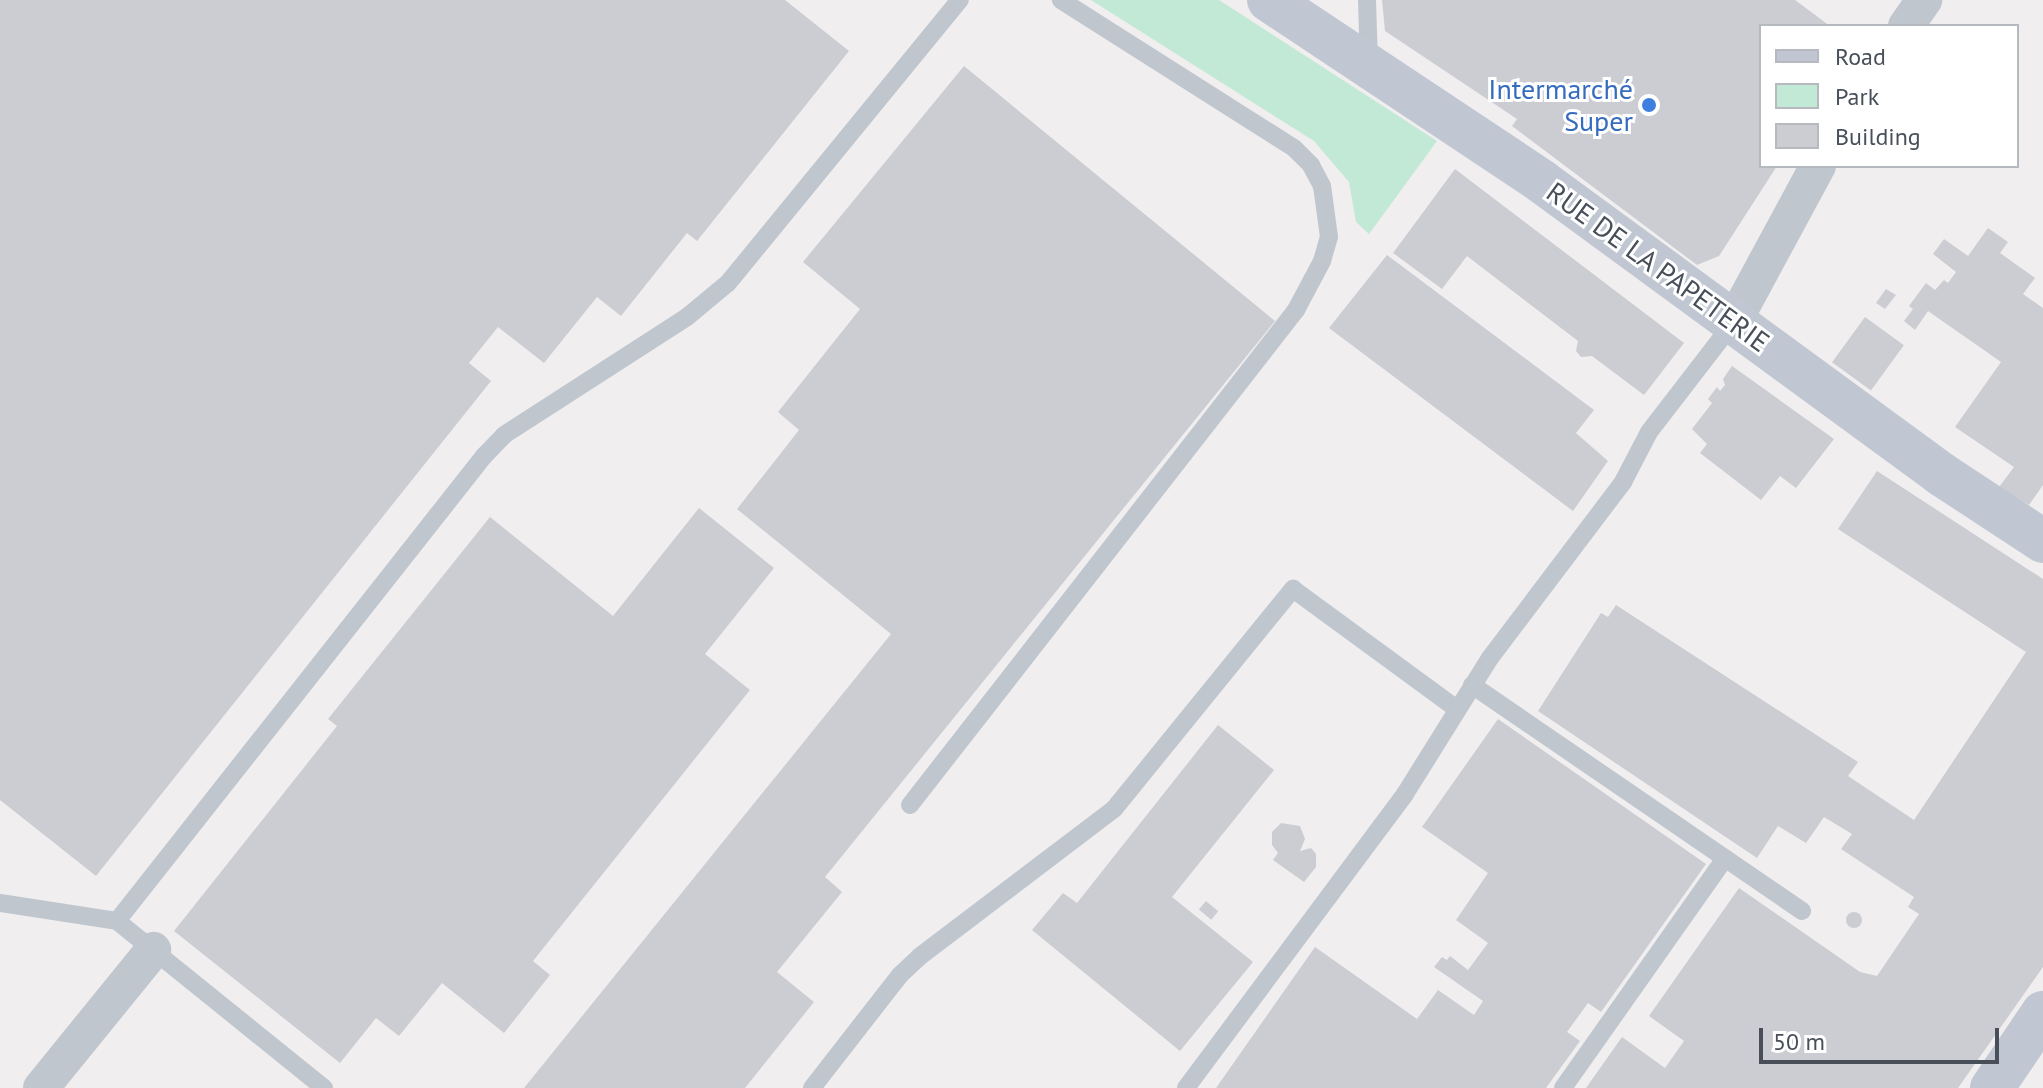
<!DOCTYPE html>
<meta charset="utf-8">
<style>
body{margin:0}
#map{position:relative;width:2043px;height:1088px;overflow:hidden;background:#f0eeee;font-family:"PT Sans",sans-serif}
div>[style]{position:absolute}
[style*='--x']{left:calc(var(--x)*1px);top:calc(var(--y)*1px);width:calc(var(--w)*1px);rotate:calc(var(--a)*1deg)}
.green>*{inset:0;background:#c1e9d5}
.building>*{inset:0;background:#cccdd2;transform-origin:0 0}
.round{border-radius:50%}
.lane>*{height:18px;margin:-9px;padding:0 9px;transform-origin:9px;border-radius:9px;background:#c0c6ce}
.street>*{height:36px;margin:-18px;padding:0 18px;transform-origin:18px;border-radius:18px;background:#c0c6ce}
.secondary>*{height:44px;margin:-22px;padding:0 22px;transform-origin:22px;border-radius:22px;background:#c1c7d2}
.dots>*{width:22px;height:22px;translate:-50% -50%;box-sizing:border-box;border:4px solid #fff;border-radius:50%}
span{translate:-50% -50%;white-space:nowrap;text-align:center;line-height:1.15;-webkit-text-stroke:6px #fff;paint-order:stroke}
.shop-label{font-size:28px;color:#366cbe}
.right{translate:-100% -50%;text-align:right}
.street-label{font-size:28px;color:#484f59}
.legend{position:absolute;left:1759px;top:24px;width:260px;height:144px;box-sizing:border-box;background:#fff;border:2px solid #b6b9bd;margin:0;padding:10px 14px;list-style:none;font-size:24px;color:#484f59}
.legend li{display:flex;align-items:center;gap:16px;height:40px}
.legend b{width:40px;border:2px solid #b6b9bd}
.scale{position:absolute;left:1759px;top:1028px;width:240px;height:36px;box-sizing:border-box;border:4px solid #484f59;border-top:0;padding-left:10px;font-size:24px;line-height:28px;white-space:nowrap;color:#484f59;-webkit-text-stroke:6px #fff;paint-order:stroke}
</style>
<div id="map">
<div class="green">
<i style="clip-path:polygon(1091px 0,1219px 0,1437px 141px,1369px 234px,1356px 222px,1349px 182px,1314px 141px)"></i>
</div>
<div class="building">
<i style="clip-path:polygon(0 0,785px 0,849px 51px,697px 241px,687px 233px,621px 316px,597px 297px,544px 363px,498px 327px,469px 363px,491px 381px,96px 876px,0 800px)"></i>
<i style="clip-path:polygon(1382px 0,1795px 0,1830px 26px,1761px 26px,1761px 166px,1777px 166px,1719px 256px,1697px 265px,1512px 126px,1517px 119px,1385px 31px)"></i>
<i style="clip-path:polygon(964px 66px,1275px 321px,825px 877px,842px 892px,777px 972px,814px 1002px,745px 1088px,524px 1088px,891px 634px,737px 509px,799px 430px,778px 412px,860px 309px,803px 262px)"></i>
<i style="clip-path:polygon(1455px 169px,1684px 343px,1644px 395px,1592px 356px,1581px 357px,1576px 351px,1578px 341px,1467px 256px,1442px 289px,1393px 253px)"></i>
<i style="clip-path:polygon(1988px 228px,2008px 242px,2000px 253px,2035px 278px,2023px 294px,2043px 308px,2043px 485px,2029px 505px,1999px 487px,2014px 467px,1955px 427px,2001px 362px,1928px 311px,1915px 330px,1904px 321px,1913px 309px,1909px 306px,1926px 283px,1935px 290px,1944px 280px,1948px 283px,1956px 272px,1933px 254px,1944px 239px,1968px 256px)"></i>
<i style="clip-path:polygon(1387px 255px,1594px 410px,1576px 433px,1608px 461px,1573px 511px,1329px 328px)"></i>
<i style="clip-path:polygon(1886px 289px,1896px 295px,1885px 309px,1876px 303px)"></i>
<i style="left:1865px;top:317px;width:48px;height:56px;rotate:36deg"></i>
<i style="clip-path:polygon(1732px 366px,1834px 439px,1796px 488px,1780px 476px,1761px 500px,1700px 453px,1707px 444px,1692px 429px,1712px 403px,1708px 399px,1717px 387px,1720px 391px,1725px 385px,1723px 379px)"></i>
<i style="clip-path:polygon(1877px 471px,2043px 579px,2043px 967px,1958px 1088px,1586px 1088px,1622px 1037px,1665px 1068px,1684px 1041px,1649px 1016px,1739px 888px,1860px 972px,1877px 976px,1919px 914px,1908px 907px,1914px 897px,1841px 849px,1852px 834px,1824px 817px,1806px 843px,1778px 826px,1757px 858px,1538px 711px,1601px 613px,1608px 617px,1616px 605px,1858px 762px,1848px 776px,1914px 820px,2026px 652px,1838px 529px)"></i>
<i style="clip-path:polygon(699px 508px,774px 568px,705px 654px,750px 690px,533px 961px,550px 975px,504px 1033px,442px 983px,399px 1036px,376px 1018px,340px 1063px,174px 931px,337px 726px,328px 719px,490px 517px,613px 616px)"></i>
<i style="clip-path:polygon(1498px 719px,1706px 864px,1601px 1012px,1588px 1003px,1567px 1032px,1580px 1041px,1546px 1088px,1216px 1088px,1315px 947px,1417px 1019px,1438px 990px,1474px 1015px,1483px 1001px,1434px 967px,1442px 957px,1447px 960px,1450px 956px,1468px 970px,1488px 943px,1456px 920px,1488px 873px,1422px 827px)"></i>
<i style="clip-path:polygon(1218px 725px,1274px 770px,1172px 897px,1253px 962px,1180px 1051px,1032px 930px,1063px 893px,1077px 903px)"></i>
<i style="clip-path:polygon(1281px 823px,1300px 826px,1305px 839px,1300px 851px,1311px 848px,1316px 854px,1316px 867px,1304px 882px,1273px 860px,1278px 853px,1272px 845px,1272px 832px)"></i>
<i style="left:1206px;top:901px;width:16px;height:11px;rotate:40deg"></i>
<i class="round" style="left:1846px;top:912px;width:16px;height:16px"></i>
</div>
<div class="lane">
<i style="--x:1367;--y:0;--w:62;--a:88.2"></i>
<i style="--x:1472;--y:685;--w:400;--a:34.4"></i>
<i style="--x:910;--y:805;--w:628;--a:-52.05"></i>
<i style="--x:1296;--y:310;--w:55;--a:-62"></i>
<i style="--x:1322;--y:261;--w:25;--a:-74"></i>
<i style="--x:1329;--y:237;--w:51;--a:-97.8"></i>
<i style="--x:1322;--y:186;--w:24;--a:-118"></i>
<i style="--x:1311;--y:165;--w:24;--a:-135"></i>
<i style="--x:1294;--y:148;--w:276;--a:-147.6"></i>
<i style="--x:0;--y:903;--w:118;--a:8.7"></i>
<i style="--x:324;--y:1088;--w:266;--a:-141.1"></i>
<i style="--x:117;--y:921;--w:592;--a:-51.72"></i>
<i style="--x:484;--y:456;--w:29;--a:-46"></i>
<i style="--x:504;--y:435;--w:218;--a:-32.8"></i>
<i style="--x:687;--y:317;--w:53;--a:-39.7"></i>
<i style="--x:728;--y:283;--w:366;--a:-50.7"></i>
<i style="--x:812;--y:1088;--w:143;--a:-52.1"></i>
<i style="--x:900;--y:975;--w:26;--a:-43"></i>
<i style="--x:919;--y:957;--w:245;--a:-37.2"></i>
<i style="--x:1114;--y:809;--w:284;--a:-50.9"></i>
<i style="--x:1293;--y:589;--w:203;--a:36.2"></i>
<i style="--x:1186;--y:1088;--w:367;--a:-53.3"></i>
<i style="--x:1405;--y:794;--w:160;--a:-58"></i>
<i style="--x:1490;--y:658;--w:221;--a:-52.9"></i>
<i style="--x:1623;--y:482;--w:56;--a:-62.5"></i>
<i style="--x:1649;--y:432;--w:138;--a:-52.4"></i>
<i style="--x:1563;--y:1088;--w:281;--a:-54.8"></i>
</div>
<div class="street">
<i style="--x:1906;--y:26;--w:32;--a:-55"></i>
<i style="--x:1733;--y:323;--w:179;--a:-61.6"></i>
<i style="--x:41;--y:1088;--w:178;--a:-50.9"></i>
</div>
<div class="secondary">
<i style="--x:1269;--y:0;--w:327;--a:33.6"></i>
<i style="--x:1541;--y:181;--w:496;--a:36.2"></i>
<i style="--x:1941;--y:474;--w:122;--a:33.3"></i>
<i style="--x:1992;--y:1088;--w:91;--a:-55.8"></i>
</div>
<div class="dots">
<i style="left:1649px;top:105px;background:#3f7fe0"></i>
</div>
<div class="shop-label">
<span class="right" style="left:1633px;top:105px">Intermarché<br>Super</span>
</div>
<div class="street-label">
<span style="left:1658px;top:267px;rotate:36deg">RUE DE LA PAPETERIE</span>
</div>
<ul class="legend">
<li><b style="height:10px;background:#c1c7d2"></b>Road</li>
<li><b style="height:22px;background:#c1e9d5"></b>Park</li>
<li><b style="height:22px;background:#cccdd2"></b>Building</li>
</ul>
<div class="scale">50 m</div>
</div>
